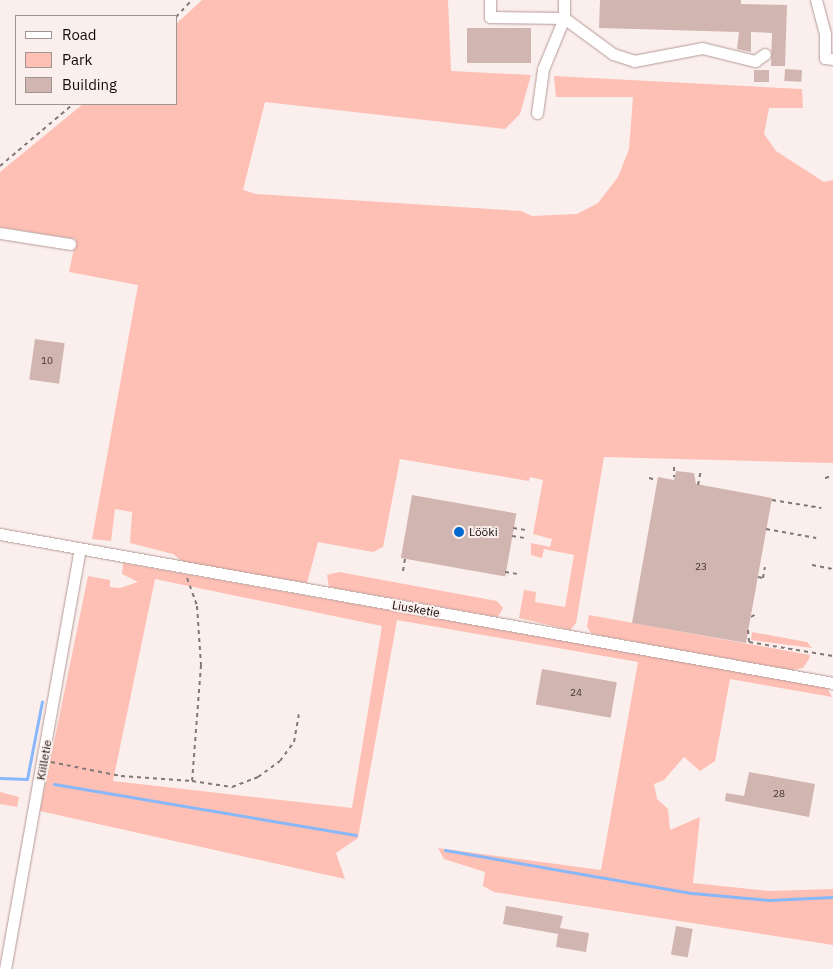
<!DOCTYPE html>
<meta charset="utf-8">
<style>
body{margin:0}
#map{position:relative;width:833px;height:969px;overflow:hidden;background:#fbefed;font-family:"IBM Plex Sans",sans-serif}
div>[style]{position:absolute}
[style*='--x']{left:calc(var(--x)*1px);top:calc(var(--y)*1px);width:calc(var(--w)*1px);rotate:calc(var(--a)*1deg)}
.green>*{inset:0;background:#febfb4}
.stream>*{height:3px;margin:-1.5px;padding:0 1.5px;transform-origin:1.5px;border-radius:1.5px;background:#88b8f9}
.building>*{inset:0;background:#d1b5b0;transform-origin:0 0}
.path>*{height:2px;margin-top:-1px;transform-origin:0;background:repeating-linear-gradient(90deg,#827775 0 4px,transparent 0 8px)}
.roads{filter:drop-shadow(0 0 1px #b59a95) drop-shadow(0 0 1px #b59a95)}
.minor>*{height:11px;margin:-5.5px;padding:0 5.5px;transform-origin:5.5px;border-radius:5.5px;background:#fff}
.dots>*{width:14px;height:14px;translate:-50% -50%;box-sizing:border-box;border:2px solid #fbefed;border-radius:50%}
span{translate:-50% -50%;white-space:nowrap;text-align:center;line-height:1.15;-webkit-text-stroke:4px #fbefed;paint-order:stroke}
.number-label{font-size:10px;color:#433633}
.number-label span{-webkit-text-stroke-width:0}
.poi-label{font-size:12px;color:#140b09}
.left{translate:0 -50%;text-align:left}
.street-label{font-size:12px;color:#140b09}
.legend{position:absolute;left:15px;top:15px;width:162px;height:90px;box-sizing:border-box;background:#fbefed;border:1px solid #9f9492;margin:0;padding:6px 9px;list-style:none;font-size:15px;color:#140b09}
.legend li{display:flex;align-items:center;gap:10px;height:25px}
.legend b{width:25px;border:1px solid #9f9492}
</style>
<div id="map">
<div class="green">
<i style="clip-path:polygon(202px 0,448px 0,451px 71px,531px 75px,520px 114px,505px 129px,265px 102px,243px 190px,256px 194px,521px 211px,532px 216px,577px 214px,598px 203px,618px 177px,629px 149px,633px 97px,556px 97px,554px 76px,802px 89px,803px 108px,769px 108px,764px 134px,776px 151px,824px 182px,833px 180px,833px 463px,604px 457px,576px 623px,570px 630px,519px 618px,524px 590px,536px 592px,535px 602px,565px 607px,574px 555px,544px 549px,542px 558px,531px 555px,531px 543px,550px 547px,552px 539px,533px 534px,543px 480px,530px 477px,529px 481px,400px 459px,383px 547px,373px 552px,318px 542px,307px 583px,183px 562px,173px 554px,130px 543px,132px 512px,115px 509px,111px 541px,92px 539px,138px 285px,69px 272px,76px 239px,0 227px,0 172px,83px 104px,176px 104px,176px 24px)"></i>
<i style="clip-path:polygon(evenodd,123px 563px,827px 688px,832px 697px,730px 679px,715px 761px,700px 771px,684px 757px,664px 780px,654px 784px,657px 799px,668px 809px,670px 830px,700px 817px,693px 883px,769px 891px,833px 889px,833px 945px,494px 892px,483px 886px,485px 872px,444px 859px,438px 848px,601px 870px,638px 662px,397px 620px,358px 838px,336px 853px,345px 879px,40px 811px,88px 576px,110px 580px,110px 587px,120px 588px,138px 582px,122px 574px,123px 563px,155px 579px,382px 626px,352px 808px,113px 781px,155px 579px)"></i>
<i style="clip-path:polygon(339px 572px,497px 601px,503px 608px,498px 617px,329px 587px,327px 575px)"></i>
<i style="clip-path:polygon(589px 615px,810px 655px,809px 659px,803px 668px,792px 670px,592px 634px,587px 627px)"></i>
<i style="clip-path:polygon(752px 632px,807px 642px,812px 648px,751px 640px)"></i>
<i style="clip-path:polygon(0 792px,19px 797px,17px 807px,0 804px)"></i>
</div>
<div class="stream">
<i style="--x:0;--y:778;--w:27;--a:2"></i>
<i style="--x:27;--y:779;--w:79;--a:-79.1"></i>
<i style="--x:54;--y:784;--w:306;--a:9.6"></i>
<i style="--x:445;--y:850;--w:251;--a:9.9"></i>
<i style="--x:692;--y:893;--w:77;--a:5.2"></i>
<i style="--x:769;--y:900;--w:64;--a:-2.7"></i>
</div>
<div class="building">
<i style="clip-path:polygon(600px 0,741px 0,741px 4px,787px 5px,785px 66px,771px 66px,772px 33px,751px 32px,751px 52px,737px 49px,739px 32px,599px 28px)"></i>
<i style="left:467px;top:28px;width:64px;height:35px"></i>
<i style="left:785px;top:69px;width:17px;height:12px;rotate:3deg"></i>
<i style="left:754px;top:70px;width:15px;height:12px"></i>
<i style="left:35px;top:339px;width:30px;height:41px;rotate:8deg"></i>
<i style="clip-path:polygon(676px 471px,694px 473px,696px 484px,772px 498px,746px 643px,632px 623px,658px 477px,674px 480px)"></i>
<i style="left:412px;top:495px;width:106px;height:64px;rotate:10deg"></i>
<i style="left:542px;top:669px;width:76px;height:36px;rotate:10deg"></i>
<i style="clip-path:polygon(749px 772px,815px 784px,809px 817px,725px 801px,726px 793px,744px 796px)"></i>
<i style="clip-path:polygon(506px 906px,563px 916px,560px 928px,589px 933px,586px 952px,556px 947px,558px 934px,503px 924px)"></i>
<i style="left:676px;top:926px;width:17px;height:29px;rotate:10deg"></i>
</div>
<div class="path">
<i style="--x:176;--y:17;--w:23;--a:-47"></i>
<i style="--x:0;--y:166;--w:96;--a:-40.3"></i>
<i style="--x:674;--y:467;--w:10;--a:90"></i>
<i style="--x:649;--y:478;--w:8;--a:14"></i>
<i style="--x:825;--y:478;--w:8;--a:-14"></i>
<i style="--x:698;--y:485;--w:16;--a:-79"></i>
<i style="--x:772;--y:500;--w:50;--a:9.3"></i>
<i style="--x:513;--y:528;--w:12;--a:9"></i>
<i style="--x:766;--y:529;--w:51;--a:10.2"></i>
<i style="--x:512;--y:536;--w:12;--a:9"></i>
<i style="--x:812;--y:565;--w:21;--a:11"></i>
<i style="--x:403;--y:571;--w:13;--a:-81"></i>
<i style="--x:505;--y:572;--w:12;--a:9"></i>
<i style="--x:758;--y:577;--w:5;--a:11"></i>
<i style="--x:763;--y:578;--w:11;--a:-80"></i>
<i style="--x:187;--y:578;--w:30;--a:70"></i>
<i style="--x:197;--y:606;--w:59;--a:86.1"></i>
<i style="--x:201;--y:665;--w:116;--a:94.4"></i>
<i style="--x:192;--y:781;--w:40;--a:8.5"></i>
<i style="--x:232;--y:787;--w:28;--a:-21"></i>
<i style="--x:258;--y:777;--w:27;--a:-36"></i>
<i style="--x:280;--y:761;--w:24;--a:-54"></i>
<i style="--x:294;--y:742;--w:29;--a:-80"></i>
<i style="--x:751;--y:617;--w:6;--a:-31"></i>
<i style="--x:748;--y:630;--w:12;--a:85"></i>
<i style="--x:749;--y:642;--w:85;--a:9.5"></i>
<i style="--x:51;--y:762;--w:71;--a:11.3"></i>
<i style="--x:121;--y:776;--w:71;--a:4"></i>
</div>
<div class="roads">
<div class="minor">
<i style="--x:490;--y:0;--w:17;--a:90"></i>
<i style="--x:490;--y:17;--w:74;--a:0.8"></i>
<i style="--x:564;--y:18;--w:18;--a:-90"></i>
<i style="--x:816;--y:0;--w:35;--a:75"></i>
<i style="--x:825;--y:34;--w:24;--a:90"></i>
<i style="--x:825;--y:58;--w:8;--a:7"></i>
<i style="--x:537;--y:113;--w:44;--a:-82.2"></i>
<i style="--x:543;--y:69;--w:55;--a:-67.6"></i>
<i style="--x:564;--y:18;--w:61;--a:36.3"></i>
<i style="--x:613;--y:54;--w:22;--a:18"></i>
<i style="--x:634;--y:61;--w:69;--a:-10.8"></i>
<i style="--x:702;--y:48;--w:55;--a:13.8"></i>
<i style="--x:755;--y:61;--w:12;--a:-35"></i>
<i style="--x:0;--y:233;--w:71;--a:8.9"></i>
<i style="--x:0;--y:534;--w:846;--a:10.14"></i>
<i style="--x:5;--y:969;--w:426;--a:-79.9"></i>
</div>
</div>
<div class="dots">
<i style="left:459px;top:532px;background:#0267cf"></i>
</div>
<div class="number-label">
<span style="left:47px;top:361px">10</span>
<span style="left:701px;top:567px">23</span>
<span style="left:576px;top:693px">24</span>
<span style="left:779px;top:794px">28</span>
</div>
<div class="poi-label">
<span class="left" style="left:469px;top:532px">Lööki</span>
</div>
<div class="street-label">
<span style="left:416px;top:609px;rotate:10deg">Liusketie</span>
<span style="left:44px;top:760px;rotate:-80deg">Kiilletie</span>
</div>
<ul class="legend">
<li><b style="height:6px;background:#fff"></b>Road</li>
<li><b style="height:14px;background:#febfb4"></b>Park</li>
<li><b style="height:14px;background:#d1b5b0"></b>Building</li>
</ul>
</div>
